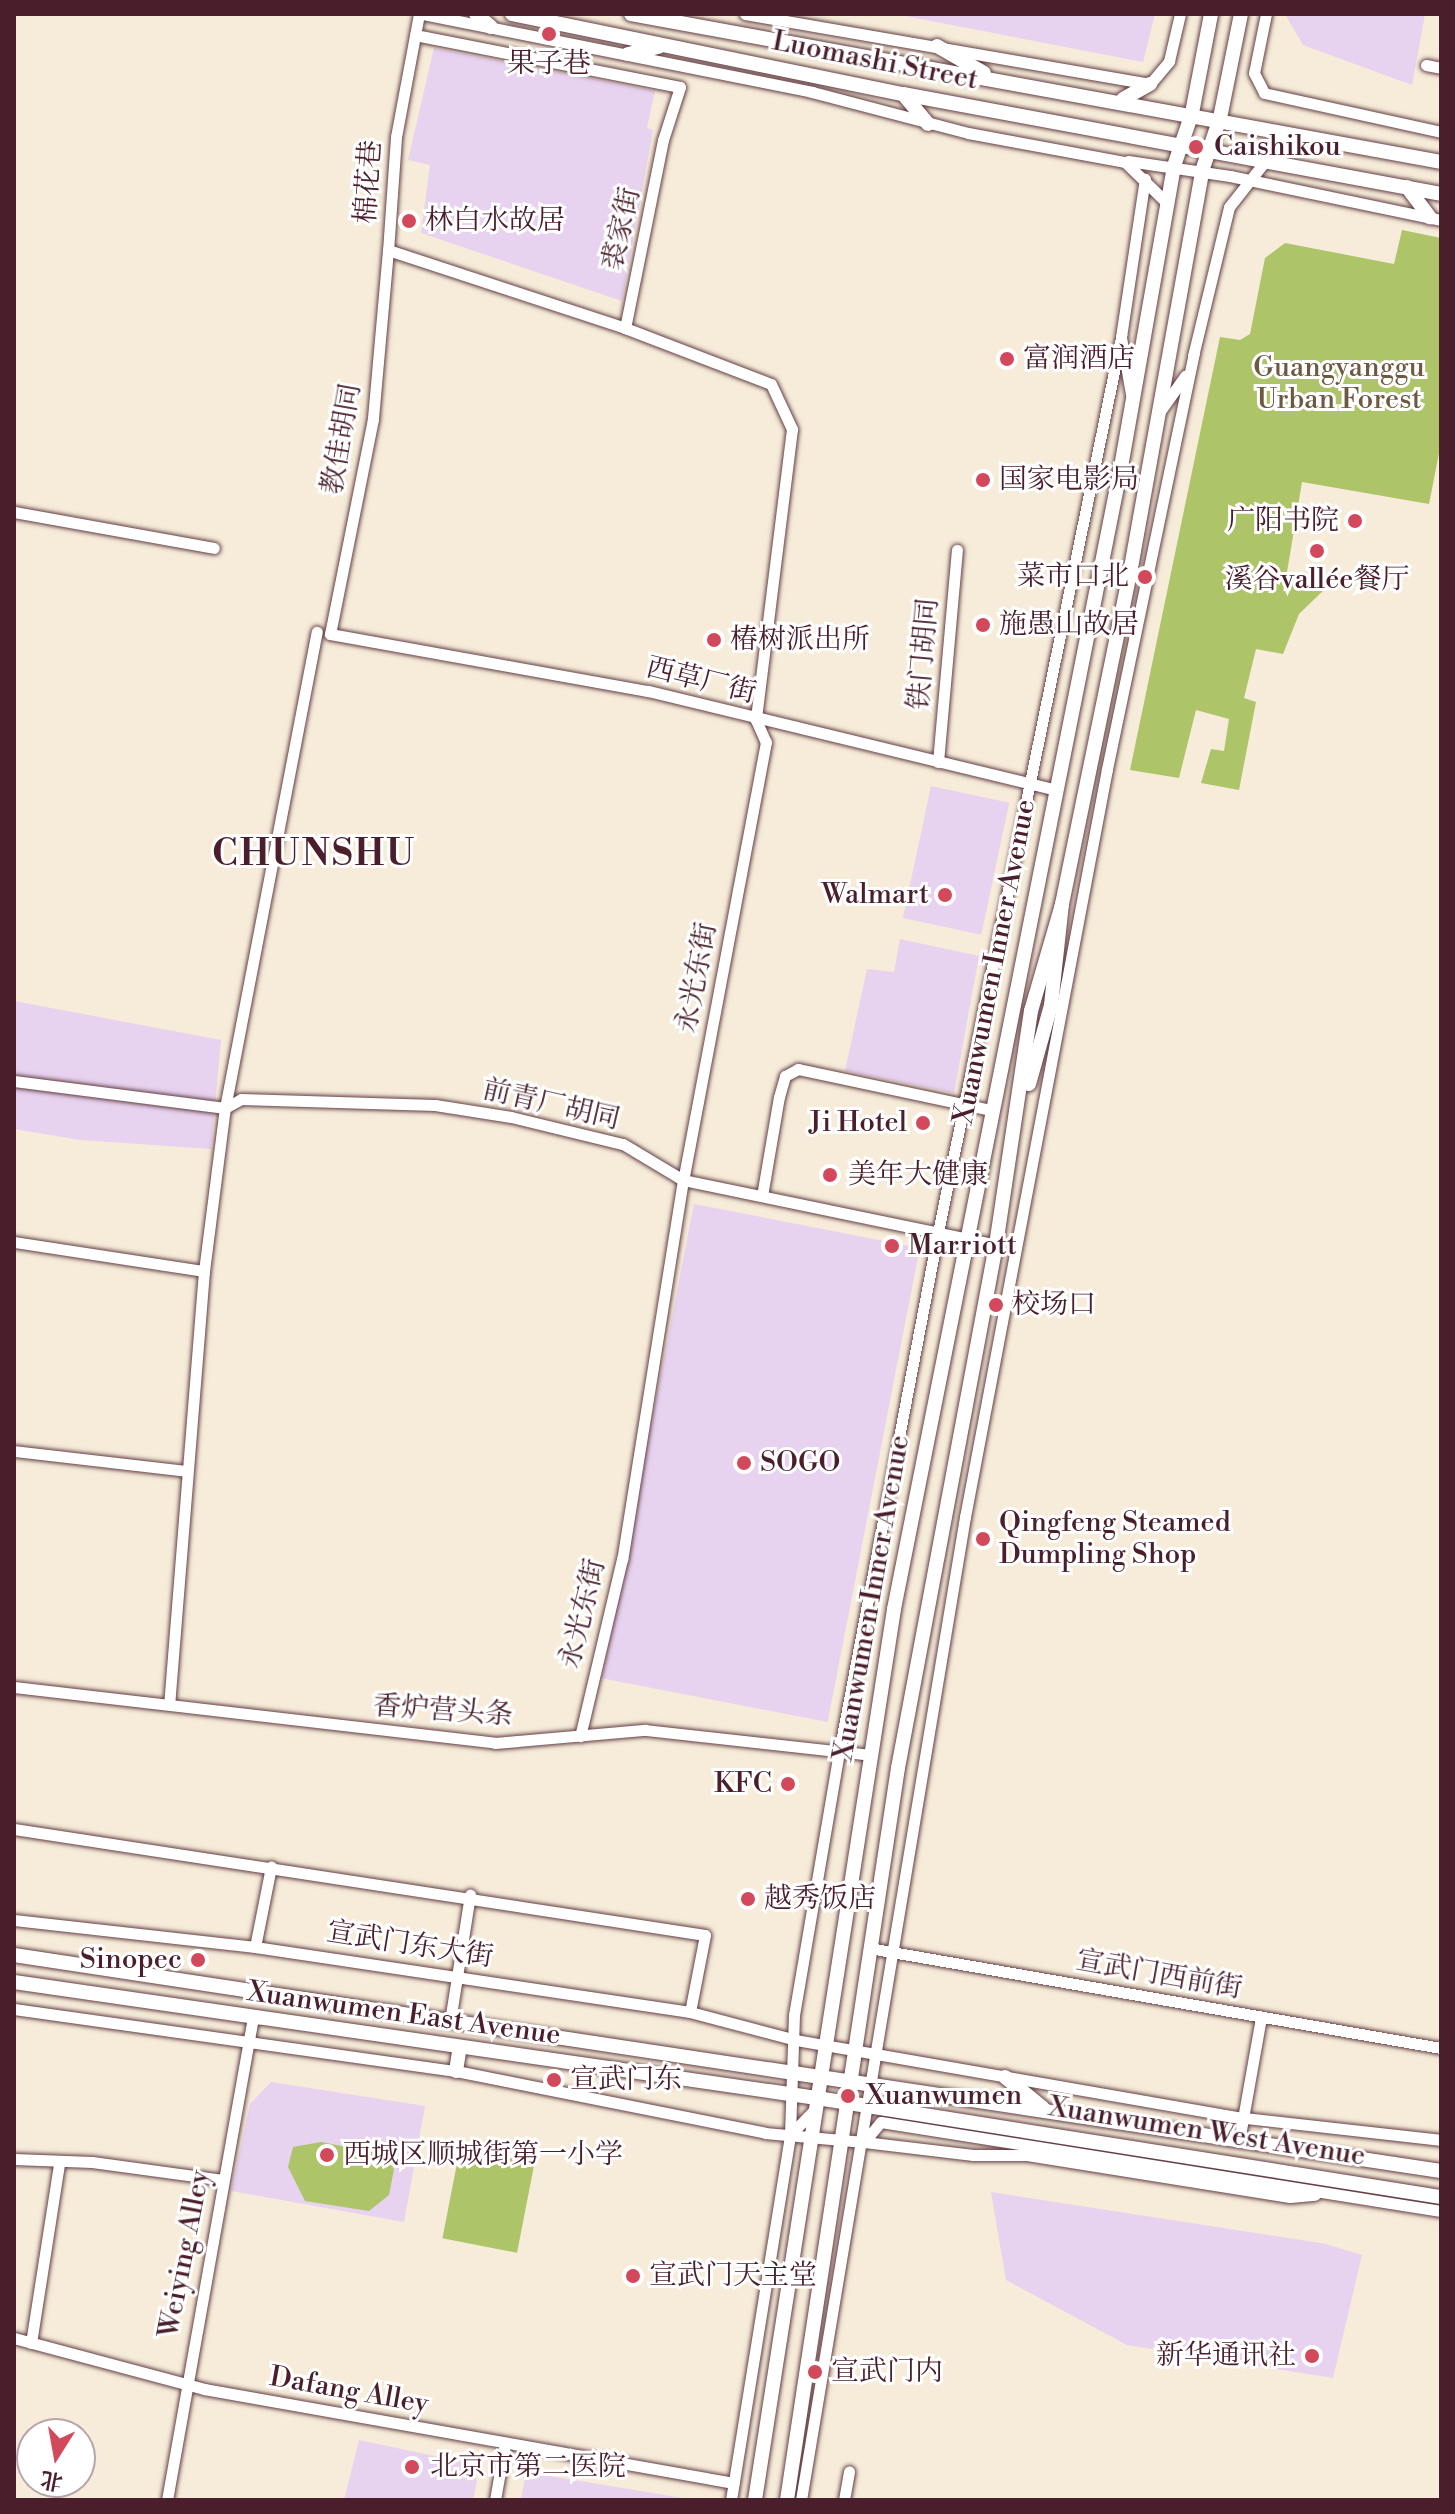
<!DOCTYPE html>
<meta charset="utf-8">
<style>
body{margin:0}
#map{position:relative;width:1455px;height:2514px;overflow:hidden;background:#f6ecd9;font-family:"Libre Bodoni","Noto Serif SC",serif}
div>[style]{position:absolute}
[style*='--x']{left:calc(var(--x)*1px);top:calc(var(--y)*1px);width:calc(var(--w)*1px);rotate:calc(var(--a)*1deg)}
.built>*{inset:0;background:#e7d2ef;transform-origin:0 0}
.green>*{inset:0;background:#adc469;transform-origin:0 0}
.roads{filter:drop-shadow(0 0 2px #643e45) drop-shadow(0 0 2px #643e45)}
.minor>*{height:11px;margin:-5.5px;padding:0 5.5px;transform-origin:5.5px;border-radius:5.5px;background:#fff}
.major>*{height:14px;margin:-7px;padding:0 7px;transform-origin:7px;border-radius:7px;background:#fff}
.dots>*{width:22px;height:22px;translate:-50% -50%;box-sizing:border-box;border:4px solid #fff;border-radius:50%}
span{translate:-50% -50%;white-space:nowrap;text-align:center;line-height:1.15;-webkit-text-stroke:6px #fff;paint-order:stroke}
.street-label{font-size:28px;color:#4a1f2b}
.poi-label{font-size:28px;color:#4a1f2b}
.left{translate:0 -50%;text-align:left}
.right{translate:-100% -50%;text-align:right}
.park-label{font-size:28px;color:#6d5941}
.district-label{font-size:36px;color:#4a1f2b;font-weight:700;letter-spacing:2px}
.frame{position:absolute;inset:0;border:16px solid #4a1f2b;pointer-events:none}
.north{position:absolute;left:16px;top:2418px;width:80px;height:80px;box-sizing:border-box;background:#fff;border:2px solid #b7a5aa;border-radius:50%;rotate:191deg;font-size:22px;font-weight:700;line-height:32px;text-align:center;color:#4a1f2b}
.north::after{content:'';display:block;margin:auto;width:28px;height:36px;background:#d1495b;clip-path:polygon(50% 0,100% 100%,50% 72%,0 100%)}
</style>
<div id="map">
<div class="built">
<i style="clip-path:polygon(895px 14px,1155px 14px,1143px 62px)"></i>
<i style="clip-path:polygon(1285px 14px,1425px 14px,1412px 85px,1303px 45px)"></i>
<i style="clip-path:polygon(434px 48px,655px 91px,647px 128px,653px 130px,622px 301px,421px 233px,430px 165px,408px 160px)"></i>
<i style="left:931px;top:786px;width:80px;height:135px;rotate:12deg"></i>
<i style="clip-path:polygon(900px 939px,979px 956px,954px 1093px,845px 1071px,867px 969px,894px 972px)"></i>
<i style="clip-path:polygon(14px 1001px,221px 1040px,211px 1149px,80px 1140px,14px 1129px)"></i>
<i style="left:694px;top:1204px;width:230px;height:483px;rotate:11deg"></i>
<i style="clip-path:polygon(271px 2082px,425px 2106px,404px 2222px,231px 2191px,250px 2104px)"></i>
<i style="clip-path:polygon(991px 2192px,1326px 2244px,1362px 2255px,1333px 2378px,1127px 2345px,1006px 2280px)"></i>
<i style="clip-path:polygon(359px 2440px,467px 2463px,477px 2480px,473px 2500px,344px 2500px)"></i>
<i style="clip-path:polygon(526px 2472px,695px 2500px,521px 2500px)"></i>
</div>
<div class="green">
<i style="clip-path:polygon(1402px 230px,1441px 238px,1441px 443px,1429px 504px,1302px 482px,1286px 578px,1328px 586px,1299px 614px,1283px 654px,1256px 649px,1244px 698px,1256px 702px,1239px 790px,1201px 783px,1211px 749px,1224px 751px,1229px 719px,1196px 710px,1179px 778px,1130px 770px,1220px 337px,1240px 340px,1250px 334px,1265px 258px,1285px 243px,1394px 264px)"></i>
<i style="clip-path:polygon(321px 2142px,382px 2154px,394px 2169px,389px 2195px,369px 2211px,305px 2201px,288px 2167px,293px 2147px)"></i>
<i style="left:460px;top:2148px;width:76px;height:92px;rotate:11deg"></i>
</div>
<div class="roads">
<div class="minor">
<i style="--x:419;--y:14;--w:125;--a:100.6"></i>
<i style="--x:396;--y:137;--w:113;--a:94"></i>
<i style="--x:388;--y:250;--w:250;--a:18.2"></i>
<i style="--x:625;--y:328;--w:156;--a:21"></i>
<i style="--x:771;--y:384;--w:50;--a:65"></i>
<i style="--x:792;--y:429;--w:293;--a:97.1"></i>
<i style="--x:756;--y:720;--w:24;--a:66"></i>
<i style="--x:766;--y:742;--w:446;--a:100.7"></i>
<i style="--x:683;--y:1180;--w:384;--a:99.1"></i>
<i style="--x:622;--y:1559;--w:182;--a:103.3"></i>
<i style="--x:423;--y:14;--w:397;--a:11.3"></i>
<i style="--x:812;--y:92;--w:161;--a:14.7"></i>
<i style="--x:968;--y:133;--w:160;--a:10.5"></i>
<i style="--x:1125;--y:162;--w:59;--a:44.3"></i>
<i style="--x:745;--y:14;--w:411;--a:9.8"></i>
<i style="--x:1150;--y:84;--w:30;--a:-50"></i>
<i style="--x:1169;--y:61;--w:48;--a:-76.8"></i>
<i style="--x:1266;--y:14;--w:60;--a:101.5"></i>
<i style="--x:1254;--y:73;--w:22;--a:63"></i>
<i style="--x:1264;--y:93;--w:181;--a:12.4"></i>
<i style="--x:415;--y:35;--w:270;--a:11.1"></i>
<i style="--x:680;--y:87;--w:56;--a:107.8"></i>
<i style="--x:663;--y:140;--w:192;--a:101.4"></i>
<i style="--x:1426;--y:65;--w:15;--a:11"></i>
<i style="--x:1128;--y:161;--w:103;--a:8.4"></i>
<i style="--x:1230;--y:176;--w:216;--a:11.8"></i>
<i style="--x:388;--y:250;--w:170;--a:95.1"></i>
<i style="--x:373;--y:419;--w:219;--a:101.3"></i>
<i style="--x:330;--y:634;--w:323;--a:10.2"></i>
<i style="--x:648;--y:691;--w:420;--a:13.6"></i>
<i style="--x:1193;--y:356;--w:153;--a:-76.4"></i>
<i style="--x:1229;--y:207;--w:60;--a:-51.8"></i>
<i style="--x:1131;--y:394;--w:58;--a:-100"></i>
<i style="--x:1121;--y:337;--w:160;--a:-81.4"></i>
<i style="--x:1158;--y:414;--w:47;--a:-54.6"></i>
<i style="--x:14;--y:512;--w:203;--a:10.2"></i>
<i style="--x:938;--y:762;--w:213;--a:-84.9"></i>
<i style="--x:14;--y:1081;--w:213;--a:7.3"></i>
<i style="--x:225;--y:1108;--w:18;--a:-29"></i>
<i style="--x:241;--y:1099;--w:194;--a:1.8"></i>
<i style="--x:435;--y:1105;--w:77;--a:9"></i>
<i style="--x:511;--y:1117;--w:115;--a:13.6"></i>
<i style="--x:623;--y:1144;--w:70;--a:31"></i>
<i style="--x:683;--y:1180;--w:320;--a:11.7"></i>
<i style="--x:762;--y:1196;--w:100;--a:-80.3"></i>
<i style="--x:779;--y:1097;--w:22;--a:-74"></i>
<i style="--x:785;--y:1076;--w:15;--a:-28"></i>
<i style="--x:798;--y:1069;--w:197;--a:12"></i>
<i style="--x:14;--y:1242;--w:192;--a:8.7"></i>
<i style="--x:204;--y:1271;--w:433;--a:94.6"></i>
<i style="--x:204;--y:1271;--w:164;--a:-82.7"></i>
<i style="--x:225;--y:1108;--w:485;--a:-79.1"></i>
<i style="--x:14;--y:1451;--w:174;--a:6.6"></i>
<i style="--x:14;--y:1687;--w:484;--a:6.6"></i>
<i style="--x:495;--y:1743;--w:151;--a:-5"></i>
<i style="--x:645;--y:1730;--w:226;--a:6.3"></i>
<i style="--x:14;--y:1829;--w:699;--a:8.72"></i>
<i style="--x:705;--y:1935;--w:78;--a:101"></i>
<i style="--x:14;--y:1920;--w:243;--a:6.4"></i>
<i style="--x:255;--y:1947;--w:440;--a:8.5"></i>
<i style="--x:690;--y:2012;--w:110;--a:14.8"></i>
<i style="--x:796;--y:2040;--w:456;--a:9.9"></i>
<i style="--x:1245;--y:2118;--w:197;--a:6.4"></i>
<i style="--x:255;--y:1947;--w:82;--a:-78.7"></i>
<i style="--x:869;--y:1948;--w:581;--a:9.92"></i>
<i style="--x:14;--y:2009;--w:446;--a:8"></i>
<i style="--x:456;--y:2071;--w:315;--a:11.3"></i>
<i style="--x:765;--y:2133;--w:99;--a:5.2"></i>
<i style="--x:864;--y:2142;--w:26;--a:-50"></i>
<i style="--x:450;--y:2021;--w:128;--a:-81"></i>
<i style="--x:881;--y:2122;--w:567;--a:9.03"></i>
<i style="--x:790;--y:2135;--w:120;--a:-88.1"></i>
<i style="--x:794;--y:2015;--w:267;--a:-80.3"></i>
<i style="--x:839;--y:1752;--w:529;--a:-79.22"></i>
<i style="--x:938;--y:1232;--w:914;--a:-78.44"></i>
<i style="--x:1239;--y:2141;--w:126;--a:-79.9"></i>
<i style="--x:864;--y:2142;--w:110;--a:6.8"></i>
<i style="--x:973;--y:2155;--w:54;--a:0"></i>
<i style="--x:1027;--y:2155;--w:266;--a:9.1"></i>
<i style="--x:1290;--y:2197;--w:25;--a:-5"></i>
<i style="--x:14;--y:2159;--w:78;--a:2.2"></i>
<i style="--x:92;--y:2162;--w:132;--a:7.8"></i>
<i style="--x:14;--y:2338;--w:197;--a:15"></i>
<i style="--x:204;--y:2389;--w:538;--a:10.06"></i>
<i style="--x:31;--y:2343;--w:181;--a:-81.1"></i>
<i style="--x:167;--y:2500;--w:491;--a:-79.9"></i>
<i style="--x:495;--y:2500;--w:58;--a:-80"></i>
<i style="--x:731;--y:2500;--w:370;--a:-80.8"></i>
<i style="--x:790;--y:2135;--w:37;--a:-46"></i>
<i style="--x:801;--y:2500;--w:997;--a:-80.53"></i>
<i style="--x:965;--y:1517;--w:761;--a:-79.25"></i>
<i style="--x:1107;--y:769;--w:425;--a:-78.2"></i>
<i style="--x:844;--y:2500;--w:29;--a:-80"></i>
</div>
<div class="major">
<i style="--x:476;--y:14;--w:20;--a:41"></i>
<i style="--x:512;--y:14;--w:399;--a:11.6"></i>
<i style="--x:903;--y:94;--w:547;--a:10.53"></i>
<i style="--x:631;--y:14;--w:823;--a:10.35"></i>
<i style="--x:937;--y:46;--w:54;--a:29.9"></i>
<i style="--x:628;--y:54;--w:31;--a:-13"></i>
<i style="--x:903;--y:94;--w:39;--a:50"></i>
<i style="--x:1123;--y:99;--w:31;--a:-29"></i>
<i style="--x:1407;--y:187;--w:38;--a:53"></i>
<i style="--x:1029;--y:1084;--w:82;--a:-74.4"></i>
<i style="--x:1051;--y:1005;--w:102;--a:-83.8"></i>
<i style="--x:1062;--y:904;--w:338;--a:-78.4"></i>
<i style="--x:1130;--y:573;--w:408;--a:-79.8"></i>
<i style="--x:1202;--y:171;--w:56;--a:-71.2"></i>
<i style="--x:1220;--y:118;--w:106;--a:-78.6"></i>
<i style="--x:14;--y:1955;--w:1443;--a:8.61"></i>
<i style="--x:14;--y:1982;--w:811;--a:8.22"></i>
<i style="--x:817;--y:2098;--w:632;--a:9.02"></i>
<i style="--x:456;--y:2071;--w:24;--a:-81"></i>
<i style="--x:1005;--y:2077;--w:49;--a:39.2"></i>
<i style="--x:755;--y:2500;--w:902;--a:-81.13"></i>
<i style="--x:894;--y:1609;--w:1164;--a:-78.76"></i>
<i style="--x:1121;--y:467;--w:306;--a:-80"></i>
<i style="--x:1174;--y:166;--w:56;--a:-71.2"></i>
<i style="--x:1192;--y:113;--w:101;--a:-79.1"></i>
<i style="--x:787;--y:2500;--w:740;--a:-81.38"></i>
<i style="--x:898;--y:1768;--w:532;--a:-79.39"></i>
<i style="--x:996;--y:1245;--w:237;--a:-81.5"></i>
<i style="--x:1031;--y:1011;--w:111;--a:-73.8"></i>
</div>
</div>
<div class="dots">
<i style="left:549px;top:34px;background:#d1495b"></i>
<i style="left:1196px;top:147px;background:#d1495b"></i>
<i style="left:409px;top:221px;background:#d1495b"></i>
<i style="left:1007px;top:359px;background:#d1495b"></i>
<i style="left:983px;top:480px;background:#d1495b"></i>
<i style="left:1355px;top:521px;background:#d1495b"></i>
<i style="left:1317px;top:551px;background:#d1495b"></i>
<i style="left:1145px;top:577px;background:#d1495b"></i>
<i style="left:983px;top:625px;background:#d1495b"></i>
<i style="left:714px;top:640px;background:#d1495b"></i>
<i style="left:945px;top:895px;background:#d1495b"></i>
<i style="left:923px;top:1123px;background:#d1495b"></i>
<i style="left:830px;top:1175px;background:#d1495b"></i>
<i style="left:892px;top:1246px;background:#d1495b"></i>
<i style="left:996px;top:1305px;background:#d1495b"></i>
<i style="left:744px;top:1463px;background:#d1495b"></i>
<i style="left:983px;top:1539px;background:#d1495b"></i>
<i style="left:788px;top:1784px;background:#d1495b"></i>
<i style="left:748px;top:1899px;background:#d1495b"></i>
<i style="left:198px;top:1960px;background:#d1495b"></i>
<i style="left:554px;top:2080px;background:#d1495b"></i>
<i style="left:848px;top:2096px;background:#d1495b"></i>
<i style="left:327px;top:2155px;background:#d1495b"></i>
<i style="left:633px;top:2276px;background:#d1495b"></i>
<i style="left:1312px;top:2356px;background:#d1495b"></i>
<i style="left:815px;top:2372px;background:#d1495b"></i>
<i style="left:412px;top:2467px;background:#d1495b"></i>
</div>
<div class="street-label">
<span style="left:875px;top:61px;rotate:11deg">Luomashi Street</span>
<span style="left:369px;top:182px;rotate:-86deg">棉花巷</span>
<span style="left:622px;top:229px;rotate:-77deg">裘家街</span>
<span style="left:342px;top:439px;rotate:-80deg">教佳胡同</span>
<span style="left:924px;top:654px;rotate:-85deg">铁门胡同</span>
<span style="left:701px;top:681px;rotate:14deg">西草厂街</span>
<span style="left:995px;top:962px;rotate:-79deg">Xuanwumen Inner Avenue</span>
<span style="left:697px;top:978px;rotate:-79deg">永光东街</span>
<span style="left:551px;top:1105px;rotate:13deg">前青厂胡同</span>
<span style="left:872px;top:1598px;rotate:-80deg">Xuanwumen Inner Avenue</span>
<span style="left:583px;top:1614px;rotate:-76deg">永光东街</span>
<span style="left:443px;top:1711px;rotate:4deg">香炉营头条</span>
<span style="left:410px;top:1945px;rotate:9deg">宣武门东大街</span>
<span style="left:1159px;top:1975px;rotate:10deg">宣武门西前街</span>
<span style="left:404px;top:2014px;rotate:8deg">Xuanwumen East Avenue</span>
<span style="left:1207px;top:2132px;rotate:9deg">Xuanwumen West Avenue</span>
<span style="left:185px;top:2254px;rotate:-79deg">Weiying Alley</span>
<span style="left:349px;top:2391px;rotate:10deg">Dafang Alley</span>
</div>
<div class="poi-label">
<span style="left:549px;top:64px">果子巷</span>
<span class="left" style="left:1214px;top:147px">Caishikou</span>
<span class="left" style="left:425px;top:221px">林白水故居</span>
<span class="left" style="left:1023px;top:359px">富润酒店</span>
<span class="left" style="left:999px;top:480px">国家电影局</span>
<span class="right" style="left:1339px;top:521px">广阳书院</span>
<span class="right" style="left:1129px;top:577px">菜市口北</span>
<span style="left:1317px;top:580px">溪谷vallée餐厅</span>
<span class="left" style="left:999px;top:625px">施愚山故居</span>
<span class="left" style="left:730px;top:640px">椿树派出所</span>
<span class="right" style="left:929px;top:895px">Walmart</span>
<span class="right" style="left:907px;top:1123px">Ji Hotel</span>
<span class="left" style="left:848px;top:1175px">美年大健康</span>
<span class="left" style="left:908px;top:1246px">Marriott</span>
<span class="left" style="left:1012px;top:1305px">校场口</span>
<span class="left" style="left:760px;top:1463px">SOGO</span>
<span class="left" style="left:999px;top:1539px">Qingfeng Steamed<br>Dumpling Shop</span>
<span class="right" style="left:772px;top:1784px">KFC</span>
<span class="left" style="left:764px;top:1899px">越秀饭店</span>
<span class="right" style="left:182px;top:1960px">Sinopec</span>
<span class="left" style="left:570px;top:2080px">宣武门东</span>
<span class="left" style="left:866px;top:2096px">Xuanwumen</span>
<span class="left" style="left:343px;top:2155px">西城区顺城街第一小学</span>
<span class="left" style="left:649px;top:2276px">宣武门天主堂</span>
<span class="right" style="left:1296px;top:2356px">新华通讯社</span>
<span class="left" style="left:831px;top:2372px">宣武门内</span>
<span class="left" style="left:430px;top:2467px">北京市第二医院</span>
</div>
<div class="park-label">
<span style="left:1339px;top:384px">Guangyanggu<br>Urban Forest</span>
</div>
<div class="district-label">
<span style="left:314px;top:855px">CHUNSHU</span>
</div>
<div class="frame"></div>
<div class="north">北</div>
</div>
